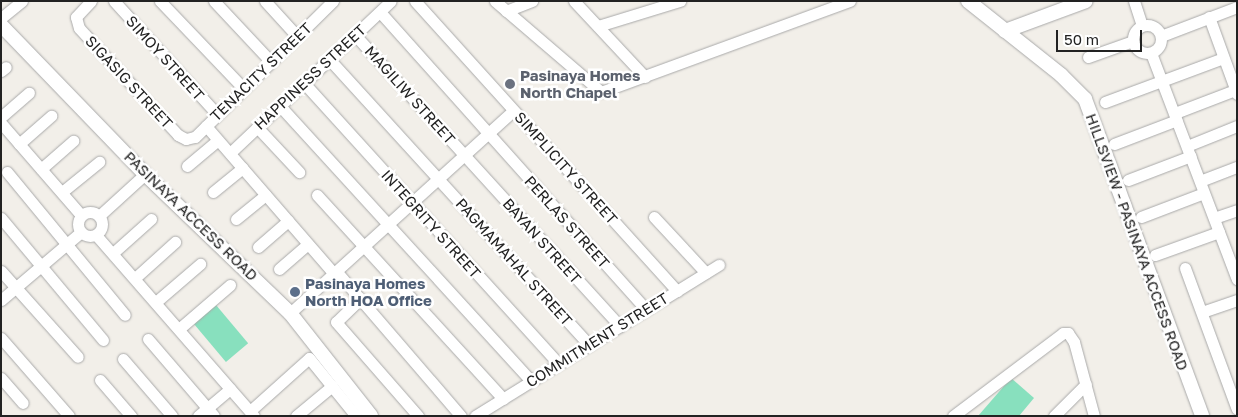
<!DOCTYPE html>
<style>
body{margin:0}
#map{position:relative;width:1238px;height:417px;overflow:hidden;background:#f2efe9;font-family:"Golos Text",sans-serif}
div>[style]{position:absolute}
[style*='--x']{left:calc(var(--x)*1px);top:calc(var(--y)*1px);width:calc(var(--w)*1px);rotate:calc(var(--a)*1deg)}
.pitch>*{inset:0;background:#88e0be;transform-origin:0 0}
.roads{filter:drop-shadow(0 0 1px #a9a9a9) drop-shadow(0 0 1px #a9a9a9)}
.minor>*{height:11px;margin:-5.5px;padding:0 5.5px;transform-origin:5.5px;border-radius:5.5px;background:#fff}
.minor>.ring{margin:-5.5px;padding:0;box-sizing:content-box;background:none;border:11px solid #fff;border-radius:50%}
.tertiary>*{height:14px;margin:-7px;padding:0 7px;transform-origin:7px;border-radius:7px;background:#fff}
.dots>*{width:14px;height:14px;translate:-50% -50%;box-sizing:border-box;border:2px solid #fff;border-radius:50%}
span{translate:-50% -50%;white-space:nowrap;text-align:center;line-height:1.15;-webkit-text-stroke:5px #fff;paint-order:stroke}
.street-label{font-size:15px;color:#222}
.worship-label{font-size:15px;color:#5b616d;font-weight:700}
.left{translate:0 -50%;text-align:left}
.service-label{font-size:15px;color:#4e5e75;font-weight:700}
.frame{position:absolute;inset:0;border:2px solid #222;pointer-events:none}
.scale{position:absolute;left:1056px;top:30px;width:86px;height:22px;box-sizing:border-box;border:2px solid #222;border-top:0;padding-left:6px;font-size:15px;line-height:18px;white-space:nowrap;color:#222;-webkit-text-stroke:4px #fff;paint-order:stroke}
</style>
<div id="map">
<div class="pitch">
<i style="left:216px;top:305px;width:50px;height:29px;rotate:50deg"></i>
<i style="clip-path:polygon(1011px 378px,1034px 398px,1019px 416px,978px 416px)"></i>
</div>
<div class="roads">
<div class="minor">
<i style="--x:91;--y:1;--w:22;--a:133"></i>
<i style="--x:76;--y:17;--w:11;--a:75"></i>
<i style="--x:79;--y:28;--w:146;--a:47.2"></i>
<i style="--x:178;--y:135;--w:9;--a:27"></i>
<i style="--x:186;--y:139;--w:9;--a:-13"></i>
<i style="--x:195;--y:137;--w:194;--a:-44.6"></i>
<i style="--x:114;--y:1;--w:153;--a:47.7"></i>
<i style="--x:160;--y:1;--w:120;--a:46.3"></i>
<i style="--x:214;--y:1;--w:83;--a:46.9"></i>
<i style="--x:265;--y:1;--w:47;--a:47.6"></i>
<i style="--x:415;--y:1;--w:391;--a:47.9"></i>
<i style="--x:495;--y:1;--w:140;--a:40.6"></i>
<i style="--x:601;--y:92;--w:265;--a:-20.1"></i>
<i style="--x:574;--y:1;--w:104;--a:46.9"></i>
<i style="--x:1134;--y:1;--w:26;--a:72"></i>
<i style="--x:506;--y:11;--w:28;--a:-21"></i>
<i style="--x:380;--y:12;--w:399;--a:48.2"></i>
<i style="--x:1209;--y:17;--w:82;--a:70"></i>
<i style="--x:1;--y:18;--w:27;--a:-39"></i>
<i class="ring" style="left:1133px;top:25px;width:17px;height:17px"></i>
<i style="--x:598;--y:26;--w:86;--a:-17"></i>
<i style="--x:355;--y:35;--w:394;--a:47.7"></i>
<i style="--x:1161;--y:36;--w:81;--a:-20.9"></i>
<i style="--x:1151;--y:53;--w:242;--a:69.2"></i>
<i style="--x:1088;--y:57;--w:48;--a:-19.6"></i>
<i style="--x:329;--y:59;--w:387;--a:47.7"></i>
<i style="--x:1;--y:71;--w:6;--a:-39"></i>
<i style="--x:304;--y:83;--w:379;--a:47.8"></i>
<i style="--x:1105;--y:102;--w:126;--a:-20.4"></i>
<i style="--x:280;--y:106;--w:372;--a:47.6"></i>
<i style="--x:1175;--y:113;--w:64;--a:-21"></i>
<i style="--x:1;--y:117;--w:37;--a:-41"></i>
<i style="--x:1;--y:123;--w:122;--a:49"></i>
<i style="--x:206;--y:126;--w:196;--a:49.1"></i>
<i style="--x:257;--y:127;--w:62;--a:47"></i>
<i style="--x:19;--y:144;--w:43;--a:-41.2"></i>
<i style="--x:1114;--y:144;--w:67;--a:-20.9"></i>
<i style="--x:1187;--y:146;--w:54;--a:-21.8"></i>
<i style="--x:230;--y:153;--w:221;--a:-43.4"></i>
<i style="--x:187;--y:166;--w:40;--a:-40"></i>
<i style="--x:41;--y:169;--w:43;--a:-41.2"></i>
<i style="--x:7;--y:172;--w:185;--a:50.5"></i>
<i style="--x:1128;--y:180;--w:67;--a:-20.9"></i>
<i style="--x:1200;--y:181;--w:40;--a:-21"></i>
<i style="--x:62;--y:192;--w:48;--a:-39"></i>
<i style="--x:213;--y:192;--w:38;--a:-39"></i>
<i style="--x:317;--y:195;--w:276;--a:47.6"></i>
<i class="ring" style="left:78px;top:212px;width:13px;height:13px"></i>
<i style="--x:99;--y:216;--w:62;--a:-42.4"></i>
<i style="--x:654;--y:217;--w:76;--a:47.1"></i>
<i style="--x:1141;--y:217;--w:67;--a:-20.9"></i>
<i style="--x:1;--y:218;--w:159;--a:50.1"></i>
<i style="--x:1214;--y:218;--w:24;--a:-19"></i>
<i style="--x:236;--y:219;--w:38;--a:-39"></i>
<i style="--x:96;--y:235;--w:240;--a:48.9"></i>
<i style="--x:258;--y:247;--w:40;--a:-41"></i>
<i style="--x:113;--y:253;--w:51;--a:-41.8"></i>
<i style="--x:1155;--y:255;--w:68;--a:-19.8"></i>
<i style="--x:1185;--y:268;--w:150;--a:69.8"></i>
<i style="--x:279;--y:269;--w:38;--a:-41"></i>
<i style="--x:1;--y:271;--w:115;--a:48.2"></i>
<i style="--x:337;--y:272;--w:190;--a:49.3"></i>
<i style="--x:135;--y:278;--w:54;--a:-42"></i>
<i style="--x:360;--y:299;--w:33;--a:136"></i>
<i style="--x:336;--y:322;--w:125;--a:48.9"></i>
<i style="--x:1;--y:300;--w:105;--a:-40.4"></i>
<i style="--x:157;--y:301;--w:57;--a:-40.7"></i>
<i style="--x:1202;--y:312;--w:37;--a:-19"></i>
<i style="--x:290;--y:313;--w:301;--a:-42.2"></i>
<i style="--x:180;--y:328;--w:66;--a:-40.7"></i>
<i style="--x:1;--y:338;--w:103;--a:48.9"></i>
<i style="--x:148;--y:339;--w:101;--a:49.4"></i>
<i style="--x:123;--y:359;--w:75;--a:49.3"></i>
<i style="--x:1;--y:378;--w:33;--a:49"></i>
<i style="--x:100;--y:380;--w:48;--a:49.3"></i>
<i style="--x:250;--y:411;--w:79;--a:-41.9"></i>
<i style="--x:309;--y:358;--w:75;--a:51"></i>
<i style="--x:198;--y:416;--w:42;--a:-40.2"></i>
<i style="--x:296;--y:416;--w:47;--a:-39.8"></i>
<i style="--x:475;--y:416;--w:287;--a:-31.8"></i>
<i style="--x:953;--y:416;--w:138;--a:-37"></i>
<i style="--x:1063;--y:333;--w:5;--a:0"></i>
<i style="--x:1068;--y:333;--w:11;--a:56"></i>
<i style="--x:1074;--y:342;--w:77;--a:74.9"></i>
<i style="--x:1054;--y:416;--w:45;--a:-45"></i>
</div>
<div class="tertiary">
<i style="--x:968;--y:1;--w:119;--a:38.5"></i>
<i style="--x:1061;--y:75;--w:34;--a:45"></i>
<i style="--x:1085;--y:99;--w:338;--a:69.7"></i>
<i style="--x:1;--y:25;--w:207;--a:46"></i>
<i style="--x:145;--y:174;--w:201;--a:43.8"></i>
<i style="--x:290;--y:313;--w:131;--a:51.8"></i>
<i style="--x:1005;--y:31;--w:86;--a:-20.3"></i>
</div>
</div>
<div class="dots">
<i style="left:510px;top:84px;background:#6b7280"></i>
<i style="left:295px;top:292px;background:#5c6f8a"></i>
</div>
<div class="street-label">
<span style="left:165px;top:58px;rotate:48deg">SIMOY STREET</span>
<span style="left:261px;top:72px;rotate:-44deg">TENACITY STREET</span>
<span style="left:310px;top:77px;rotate:-43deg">HAPPINESS STREET</span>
<span style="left:129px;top:82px;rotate:47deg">SIGASIG STREET</span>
<span style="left:410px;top:95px;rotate:48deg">MAGILIW STREET</span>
<span style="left:566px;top:168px;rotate:48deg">SIMPLICITY STREET</span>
<span style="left:191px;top:216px;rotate:44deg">PASINAYA ACCESS ROAD</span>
<span style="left:567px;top:222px;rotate:48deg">PERLAS STREET</span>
<span style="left:431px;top:224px;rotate:48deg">INTEGRITY STREET</span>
<span style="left:542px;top:241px;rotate:48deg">BAYAN STREET</span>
<span style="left:1137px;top:242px;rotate:70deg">HILLSVIEW - PASINAYA ACCESS ROAD</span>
<span style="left:514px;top:262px;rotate:48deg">PAGMAMAHAL STREET</span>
<span style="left:597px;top:340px;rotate:-32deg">COMMITMENT STREET</span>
</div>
<div class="worship-label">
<span class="left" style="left:520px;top:84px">Pasinaya Homes<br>North Chapel</span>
</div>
<div class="service-label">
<span class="left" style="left:305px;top:292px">Pasinaya Homes<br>North HOA Office</span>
</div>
<div class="frame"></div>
<div class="scale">50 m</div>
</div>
